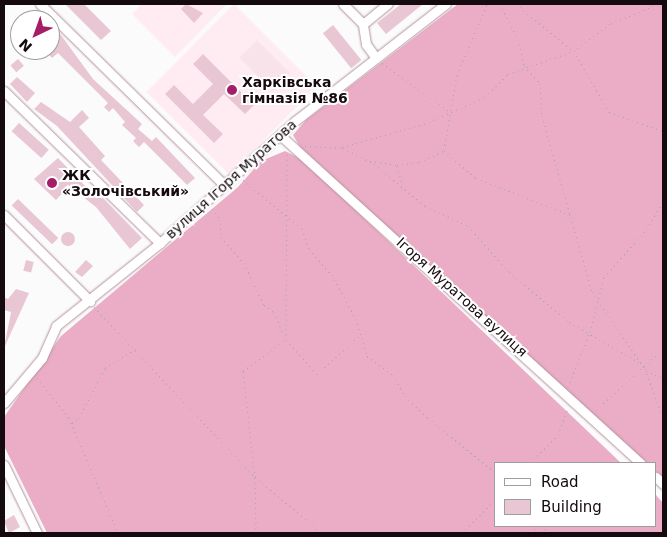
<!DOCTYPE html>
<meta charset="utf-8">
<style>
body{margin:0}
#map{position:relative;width:667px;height:537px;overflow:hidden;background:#fbfbfb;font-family:"DejaVu Sans",sans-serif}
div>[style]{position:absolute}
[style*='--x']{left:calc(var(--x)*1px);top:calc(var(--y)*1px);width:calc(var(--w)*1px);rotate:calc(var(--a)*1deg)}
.built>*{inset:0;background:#feecf2;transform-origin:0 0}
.green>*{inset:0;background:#f9e3eb;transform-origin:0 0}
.forest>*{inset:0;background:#ebadc5}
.building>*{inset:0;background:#e9c6d3;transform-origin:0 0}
.round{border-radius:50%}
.path>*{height:1px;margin-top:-0.5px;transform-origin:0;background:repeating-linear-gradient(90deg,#a9a5a6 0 1px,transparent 0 5px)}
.roads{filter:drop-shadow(0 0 1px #b4939f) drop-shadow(0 0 1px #b4939f)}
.minor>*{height:9px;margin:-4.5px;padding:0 4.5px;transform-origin:4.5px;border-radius:4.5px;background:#fff}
.dots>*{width:14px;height:14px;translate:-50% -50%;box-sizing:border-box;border:2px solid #fff;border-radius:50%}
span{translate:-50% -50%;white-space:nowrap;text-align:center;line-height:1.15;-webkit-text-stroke:4px #fff;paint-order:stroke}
.poi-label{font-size:14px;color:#150a0e;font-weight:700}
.left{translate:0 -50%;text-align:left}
.street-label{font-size:14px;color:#150a0e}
.frame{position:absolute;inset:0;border:5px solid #150a0e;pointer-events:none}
.legend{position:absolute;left:494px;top:462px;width:162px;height:65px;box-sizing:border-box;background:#fff;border:1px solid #a19d9f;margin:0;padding:6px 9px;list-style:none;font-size:15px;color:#150a0e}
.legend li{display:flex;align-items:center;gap:10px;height:25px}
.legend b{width:25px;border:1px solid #a19d9f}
.north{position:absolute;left:10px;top:10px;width:50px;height:50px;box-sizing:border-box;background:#fff;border:1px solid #a19d9f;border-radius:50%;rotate:222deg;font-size:14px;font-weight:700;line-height:20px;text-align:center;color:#150a0e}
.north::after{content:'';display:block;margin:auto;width:18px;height:22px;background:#a51d66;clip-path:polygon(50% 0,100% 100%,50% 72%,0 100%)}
</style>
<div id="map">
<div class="built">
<i style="clip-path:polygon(142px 4px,227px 4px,175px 57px,132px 14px)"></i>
<i style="left:234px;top:4px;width:117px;height:124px;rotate:45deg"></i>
</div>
<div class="green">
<i style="left:257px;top:40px;width:47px;height:25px;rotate:45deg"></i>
</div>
<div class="forest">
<i style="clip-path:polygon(458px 4px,663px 4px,663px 482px,656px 475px,656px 463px,644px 463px,300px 147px,293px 135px,306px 120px)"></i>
<i style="clip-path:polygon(285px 151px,303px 160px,621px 463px,496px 463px,496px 526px,656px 526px,656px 495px,663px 503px,663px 533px,47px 533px,4px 446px,4px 417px,61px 336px,238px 187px,261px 161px)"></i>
</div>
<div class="building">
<i style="clip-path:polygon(65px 4px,84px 4px,111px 31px,101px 40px)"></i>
<i style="clip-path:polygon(186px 4px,203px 13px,194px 23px,181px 9px)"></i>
<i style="clip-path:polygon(401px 4px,423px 4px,386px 34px,377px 23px)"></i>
<i style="left:333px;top:25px;width:45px;height:13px;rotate:51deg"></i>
<i style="clip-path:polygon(58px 31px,93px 79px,142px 124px,138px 129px,152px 141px,156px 137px,195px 178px,187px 185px,144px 142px,139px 147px,133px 141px,136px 138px,122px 125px,125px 122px,113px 108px,109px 112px,104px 107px,108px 103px,58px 53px,52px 58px,45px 50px,50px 50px,50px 40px)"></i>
<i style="clip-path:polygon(203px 54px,254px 105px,245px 114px,224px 94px,203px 115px,223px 134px,214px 143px,165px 94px,174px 85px,193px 104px,213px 84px,193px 64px)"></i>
<i style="left:18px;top:59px;width:9px;height:10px;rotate:49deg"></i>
<i style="clip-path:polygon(17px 77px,35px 93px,27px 102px,10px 84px)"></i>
<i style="clip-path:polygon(41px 102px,70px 122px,82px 110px,89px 118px,79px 127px,105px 156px,101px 160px,144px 205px,137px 212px,57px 126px,34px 109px)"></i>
<i style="left:19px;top:123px;width:40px;height:11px;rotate:42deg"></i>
<i style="clip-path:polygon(58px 158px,91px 192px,103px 198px,142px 238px,130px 249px,96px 207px,69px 186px,56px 200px,34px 179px)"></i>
<i style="left:18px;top:199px;width:56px;height:9px;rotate:44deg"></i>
<i class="round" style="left:61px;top:232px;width:14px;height:14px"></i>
<i style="left:26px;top:260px;width:8px;height:11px;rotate:14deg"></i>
<i style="clip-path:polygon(86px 260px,93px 266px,82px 277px,75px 272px)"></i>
<i style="clip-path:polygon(16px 289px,29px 293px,4px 348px,11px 312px,4px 310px,4px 297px,8px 299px)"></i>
<i style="clip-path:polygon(14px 515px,20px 527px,9px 533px,4px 521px)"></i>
</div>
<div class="path">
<i style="--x:500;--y:4;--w:39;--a:63"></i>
<i style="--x:518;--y:39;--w:28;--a:77"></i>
<i style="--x:524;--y:66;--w:23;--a:47"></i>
<i style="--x:540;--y:83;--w:33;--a:87"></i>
<i style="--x:542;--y:116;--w:183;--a:74.1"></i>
<i style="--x:592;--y:292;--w:93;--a:55.5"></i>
<i style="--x:645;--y:369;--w:52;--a:69.8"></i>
<i style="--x:516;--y:4;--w:74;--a:39.5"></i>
<i style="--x:658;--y:4;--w:52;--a:157.4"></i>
<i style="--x:610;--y:24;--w:45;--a:143.1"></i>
<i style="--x:574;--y:51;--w:70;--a:60.2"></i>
<i style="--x:609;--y:112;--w:57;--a:19.4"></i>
<i style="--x:382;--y:63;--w:84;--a:35.8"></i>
<i style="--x:305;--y:146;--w:38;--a:3"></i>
<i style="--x:343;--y:148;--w:35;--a:27"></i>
<i style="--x:374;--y:164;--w:66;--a:39.5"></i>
<i style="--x:425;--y:206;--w:47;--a:24.9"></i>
<i style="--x:468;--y:226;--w:62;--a:48.3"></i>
<i style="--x:509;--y:272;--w:78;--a:39.8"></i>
<i style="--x:569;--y:322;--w:84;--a:29.9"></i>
<i style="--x:342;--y:147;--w:85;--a:-15.7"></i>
<i style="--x:424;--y:124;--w:67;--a:-23.9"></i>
<i style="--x:485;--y:97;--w:33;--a:-45"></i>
<i style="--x:508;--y:74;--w:70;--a:-19.2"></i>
<i style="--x:444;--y:150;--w:76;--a:-80.2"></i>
<i style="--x:457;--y:75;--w:77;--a:-67.1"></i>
<i style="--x:365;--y:160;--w:32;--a:9"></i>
<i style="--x:397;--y:165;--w:22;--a:-8"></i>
<i style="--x:419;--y:162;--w:27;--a:-24"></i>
<i style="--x:444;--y:151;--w:42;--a:40.2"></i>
<i style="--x:476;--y:178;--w:104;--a:21.4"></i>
<i style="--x:397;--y:166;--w:19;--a:74"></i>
<i style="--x:243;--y:180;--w:77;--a:39.7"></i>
<i style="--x:302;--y:229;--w:21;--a:71"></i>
<i style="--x:309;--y:249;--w:35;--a:49"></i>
<i style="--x:332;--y:275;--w:50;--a:61.4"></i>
<i style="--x:356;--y:319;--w:39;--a:73"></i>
<i style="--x:367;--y:356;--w:32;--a:36"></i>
<i style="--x:393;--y:375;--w:24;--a:60"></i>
<i style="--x:405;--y:396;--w:32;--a:44"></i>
<i style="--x:428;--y:418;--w:87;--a:39"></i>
<i style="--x:212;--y:209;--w:13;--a:51"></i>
<i style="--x:220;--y:219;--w:18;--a:87"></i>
<i style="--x:221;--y:237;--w:35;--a:49"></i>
<i style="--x:244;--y:263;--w:47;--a:64.5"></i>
<i style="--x:264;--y:305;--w:12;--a:35"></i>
<i style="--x:274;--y:312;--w:30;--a:67"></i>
<i style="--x:286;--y:340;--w:46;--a:47.6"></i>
<i style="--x:317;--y:374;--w:57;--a:-42.1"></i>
<i style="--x:94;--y:307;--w:234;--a:46.6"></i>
<i style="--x:255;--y:477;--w:87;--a:39.9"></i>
<i style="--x:646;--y:371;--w:18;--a:22"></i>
<i style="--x:37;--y:378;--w:51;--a:51.3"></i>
<i style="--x:69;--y:418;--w:125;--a:66.9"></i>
<i style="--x:568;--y:387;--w:59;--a:-68.2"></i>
<i style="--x:590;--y:332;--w:57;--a:-75.7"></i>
<i style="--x:604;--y:277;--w:64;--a:-48.1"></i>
<i style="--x:647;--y:229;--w:32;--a:-60"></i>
<i style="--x:596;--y:410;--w:91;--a:-42.3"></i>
<i style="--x:72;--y:423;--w:9;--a:-36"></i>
<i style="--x:79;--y:418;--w:56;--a:-62.5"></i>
<i style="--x:105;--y:368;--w:36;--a:-32"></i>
<i style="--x:530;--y:463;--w:40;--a:-45"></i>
<i style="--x:558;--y:435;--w:29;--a:-70"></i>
<i style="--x:541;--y:526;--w:12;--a:35"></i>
<i style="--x:256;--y:533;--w:56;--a:-91"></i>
<i style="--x:255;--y:477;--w:107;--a:-96.5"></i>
<i style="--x:243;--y:371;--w:53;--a:-35.8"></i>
<i style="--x:286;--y:340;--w:186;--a:-89.7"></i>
<i style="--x:462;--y:533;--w:48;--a:-45"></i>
<i style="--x:531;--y:533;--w:9;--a:-49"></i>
</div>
<div class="roads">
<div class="minor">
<i style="--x:40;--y:4;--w:258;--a:44.5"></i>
<i style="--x:343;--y:4;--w:28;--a:45"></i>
<i style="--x:376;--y:58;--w:17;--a:-126"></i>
<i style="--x:366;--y:44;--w:20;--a:-99"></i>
<i style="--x:363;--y:24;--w:32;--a:-39"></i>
<i style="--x:4;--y:91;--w:218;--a:44.3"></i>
<i style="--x:280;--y:135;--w:488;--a:42.3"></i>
<i style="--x:4;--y:215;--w:122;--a:45"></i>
<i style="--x:4;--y:403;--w:59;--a:-49.8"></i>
<i style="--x:42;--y:358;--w:35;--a:-66"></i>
<i style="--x:56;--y:326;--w:133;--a:-38.6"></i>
<i style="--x:160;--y:243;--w:182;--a:-42.1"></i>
<i style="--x:295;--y:121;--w:191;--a:-37.8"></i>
<i style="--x:4;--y:465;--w:76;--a:64.1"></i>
<i style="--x:656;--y:477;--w:10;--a:45"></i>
</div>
</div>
<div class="dots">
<i style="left:232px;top:90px;background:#a51d66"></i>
<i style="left:52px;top:183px;background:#a51d66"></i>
</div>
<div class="poi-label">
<span class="left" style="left:242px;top:90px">Харківська<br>гімназія №86</span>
<span class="left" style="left:62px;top:183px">ЖК<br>«Золочівський»</span>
</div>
<div class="street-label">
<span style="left:231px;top:179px;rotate:-42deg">вулиця Ігоря Муратова</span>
<span style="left:462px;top:297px;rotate:42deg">Ігоря Муратова вулиця</span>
</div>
<div class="frame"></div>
<ul class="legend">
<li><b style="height:6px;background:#fff"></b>Road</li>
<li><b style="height:14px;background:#e9c6d3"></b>Building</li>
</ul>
<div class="north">N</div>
</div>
